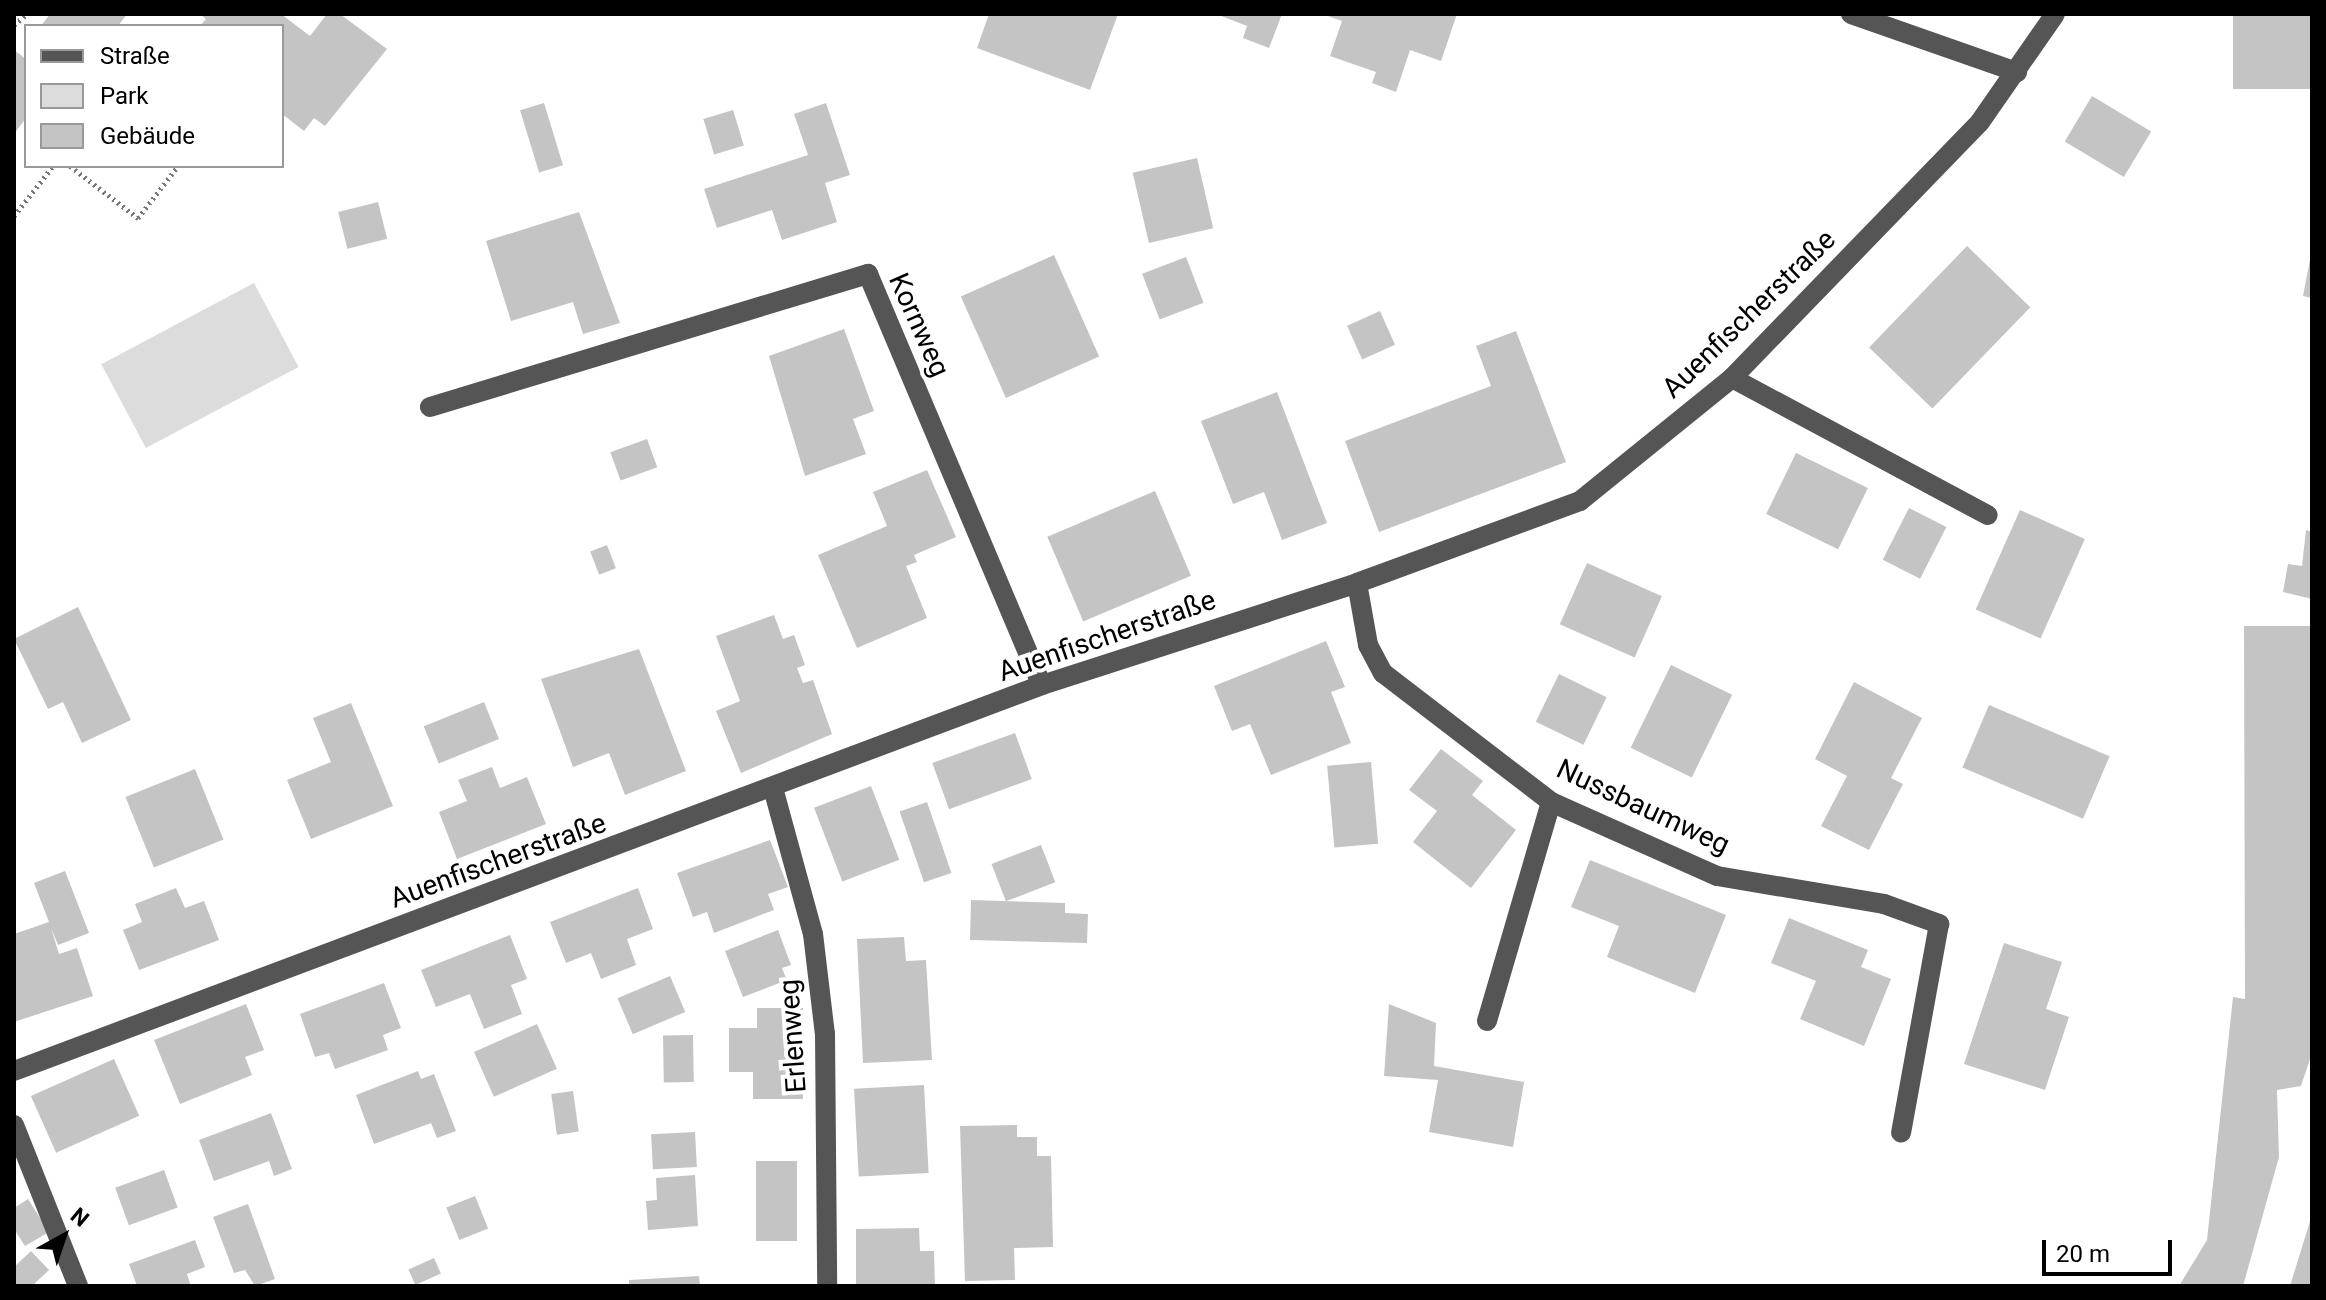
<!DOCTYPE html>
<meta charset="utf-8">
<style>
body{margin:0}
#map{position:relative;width:2326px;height:1300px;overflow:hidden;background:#fff;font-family:Roboto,sans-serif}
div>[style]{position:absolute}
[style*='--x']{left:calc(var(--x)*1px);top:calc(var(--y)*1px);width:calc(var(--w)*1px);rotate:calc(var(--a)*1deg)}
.green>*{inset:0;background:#dcdcdc;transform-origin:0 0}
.building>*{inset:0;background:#c4c4c4;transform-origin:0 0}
.path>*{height:5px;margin-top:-2.5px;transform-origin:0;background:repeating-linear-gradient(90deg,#777 0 2px,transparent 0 6px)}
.minor>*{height:20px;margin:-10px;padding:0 10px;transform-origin:10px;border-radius:10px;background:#555}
span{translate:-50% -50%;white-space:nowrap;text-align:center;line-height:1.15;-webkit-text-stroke:8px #fff;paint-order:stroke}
.street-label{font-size:28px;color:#000}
.frame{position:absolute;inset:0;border:16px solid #000;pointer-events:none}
.legend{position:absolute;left:24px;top:24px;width:260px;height:144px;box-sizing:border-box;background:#fff;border:2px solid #999;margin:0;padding:10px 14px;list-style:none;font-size:24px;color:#000}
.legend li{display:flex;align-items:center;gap:16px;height:40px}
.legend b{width:40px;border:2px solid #999}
.north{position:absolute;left:24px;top:1196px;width:80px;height:80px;-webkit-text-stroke:6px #fff;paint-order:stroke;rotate:40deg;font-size:22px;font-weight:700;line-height:32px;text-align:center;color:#000}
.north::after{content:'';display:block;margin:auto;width:28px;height:36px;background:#000;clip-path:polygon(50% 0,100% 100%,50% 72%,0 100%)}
.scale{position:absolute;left:2042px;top:1240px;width:130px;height:36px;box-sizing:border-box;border:4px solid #000;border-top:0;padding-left:10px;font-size:24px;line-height:28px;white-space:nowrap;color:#000;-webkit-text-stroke:6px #fff;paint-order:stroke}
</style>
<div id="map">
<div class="green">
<i style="left:254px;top:283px;width:95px;height:173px;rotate:62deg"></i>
</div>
<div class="building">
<i style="clip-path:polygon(50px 14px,127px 14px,118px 26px,41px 26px)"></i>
<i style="clip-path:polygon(200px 14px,281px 14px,310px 36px,327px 14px,340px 14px,387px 49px,325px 126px,314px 118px,304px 131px,282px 114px,282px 26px,200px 26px,206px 19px)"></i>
<i style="clip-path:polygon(989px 14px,1118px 14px,1090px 90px,977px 48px)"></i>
<i style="clip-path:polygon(1216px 14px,1282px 14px,1269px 48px,1243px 38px,1247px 26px)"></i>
<i style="clip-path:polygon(1322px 14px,1457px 14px,1441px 61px,1410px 50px,1396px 92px,1372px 83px,1376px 72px,1330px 56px,1342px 21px)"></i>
<i style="left:2233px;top:14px;width:79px;height:75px"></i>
<i style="clip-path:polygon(14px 50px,26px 59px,26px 118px,14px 134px)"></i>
<i style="left:2092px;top:96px;width:69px;height:53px;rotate:31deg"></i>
<i style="left:544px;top:103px;width:65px;height:25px;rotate:73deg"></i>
<i style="clip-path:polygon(826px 103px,850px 175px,825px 183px,837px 222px,782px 240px,772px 210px,717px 228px,704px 189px,808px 155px,794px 114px)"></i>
<i style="left:733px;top:110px;width:37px;height:31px;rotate:73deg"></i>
<i style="left:1197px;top:158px;width:72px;height:66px;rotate:77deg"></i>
<i style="left:378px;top:202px;width:38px;height:41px;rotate:76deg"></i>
<i style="clip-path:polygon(579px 212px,620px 323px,583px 334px,573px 302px,511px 321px,486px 241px)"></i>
<i style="left:1967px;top:246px;width:88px;height:141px;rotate:44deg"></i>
<i style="clip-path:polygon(2312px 249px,2312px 298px,2303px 296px)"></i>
<i style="left:1054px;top:255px;width:111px;height:102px;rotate:66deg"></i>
<i style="left:1186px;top:257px;width:49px;height:47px;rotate:69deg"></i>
<i style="left:1380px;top:311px;width:37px;height:36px;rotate:66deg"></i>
<i style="clip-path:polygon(844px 329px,874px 411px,853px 419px,866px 454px,805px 476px,769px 356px)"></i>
<i style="clip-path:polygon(1516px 331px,1566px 462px,1379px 532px,1345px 441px,1491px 386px,1476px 346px)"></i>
<i style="clip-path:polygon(1277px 392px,1327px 523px,1282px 540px,1264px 492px,1233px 504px,1201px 421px)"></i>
<i style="left:647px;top:439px;width:30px;height:39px;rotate:70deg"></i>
<i style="left:1796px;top:453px;width:80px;height:68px;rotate:26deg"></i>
<i style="clip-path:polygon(927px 470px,956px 537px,914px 555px,917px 562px,906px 566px,927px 618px,857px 648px,818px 555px,887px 526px,873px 492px)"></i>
<i style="left:1155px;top:491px;width:92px;height:117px;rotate:67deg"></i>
<i style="left:1909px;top:508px;width:42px;height:58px;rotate:27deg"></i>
<i style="left:2020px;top:510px;width:71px;height:109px;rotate:24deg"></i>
<i style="clip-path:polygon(2306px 530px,2312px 532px,2312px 599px,2283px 592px,2288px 564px,2302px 566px)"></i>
<i style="left:607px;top:545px;width:25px;height:18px;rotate:69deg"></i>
<i style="left:1587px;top:563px;width:82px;height:67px;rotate:24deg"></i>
<i style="clip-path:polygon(78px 607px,131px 720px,82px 743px,63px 702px,48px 709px,14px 639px)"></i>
<i style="clip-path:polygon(774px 615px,783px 639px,794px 635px,805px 665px,797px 668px,803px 683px,813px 680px,832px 734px,741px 773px,716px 711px,740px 701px,716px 636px)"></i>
<i style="clip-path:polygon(2244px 626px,2312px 626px,2312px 1053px,2301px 1086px,2277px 1090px,2279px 1157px,2243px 1286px,2179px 1286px,2207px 1240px,2233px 997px,2245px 999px)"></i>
<i style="clip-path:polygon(1326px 641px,1345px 687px,1331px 692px,1351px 743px,1271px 775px,1250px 724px,1232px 731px,1214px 686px)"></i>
<i style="clip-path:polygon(639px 649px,686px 771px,625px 795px,609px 753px,573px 767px,541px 679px)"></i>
<i style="left:1671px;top:665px;width:68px;height:92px;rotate:26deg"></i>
<i style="left:1559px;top:674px;width:53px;height:53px;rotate:26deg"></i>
<i style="clip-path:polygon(1854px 682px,1922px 718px,1891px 778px,1903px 784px,1869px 850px,1821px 826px,1847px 776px,1815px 759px)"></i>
<i style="left:484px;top:702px;width:40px;height:65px;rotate:68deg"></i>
<i style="clip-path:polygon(351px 703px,393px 806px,311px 839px,287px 780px,331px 762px,313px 718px)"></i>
<i style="left:1989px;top:705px;width:131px;height:68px;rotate:23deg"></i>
<i style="left:1015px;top:733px;width:49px;height:88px;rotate:70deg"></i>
<i style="clip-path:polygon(1441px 749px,1483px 781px,1472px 795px,1516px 830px,1471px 888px,1413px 842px,1437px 811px,1409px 790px)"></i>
<i style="left:1371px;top:762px;width:82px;height:44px;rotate:85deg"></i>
<i style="clip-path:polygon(492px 767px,500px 788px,527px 777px,546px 824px,457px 859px,439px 812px,467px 801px,458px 780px)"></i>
<i style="left:195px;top:769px;width:76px;height:75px;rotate:68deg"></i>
<i style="left:871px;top:786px;width:79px;height:61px;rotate:69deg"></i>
<i style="left:927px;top:802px;width:75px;height:29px;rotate:71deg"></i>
<i style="clip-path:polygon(770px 840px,788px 887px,768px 894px,774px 910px,714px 933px,707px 912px,693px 917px,677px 873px)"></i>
<i style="left:1041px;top:845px;width:40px;height:53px;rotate:69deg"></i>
<i style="clip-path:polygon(1590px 860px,1726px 915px,1695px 993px,1607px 957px,1619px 926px,1571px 907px)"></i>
<i style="clip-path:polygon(65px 871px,89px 933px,58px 945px,51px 928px,59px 954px,77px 948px,93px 996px,14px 1022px,14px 934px,49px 922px,34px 883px)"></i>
<i style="clip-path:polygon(176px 888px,185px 908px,204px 901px,219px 940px,139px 970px,123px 930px,142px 922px,135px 904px)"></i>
<i style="clip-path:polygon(638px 888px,653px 929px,627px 939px,636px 965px,601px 979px,591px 953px,566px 963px,550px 922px)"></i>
<i style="clip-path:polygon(971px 900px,1065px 903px,1065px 913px,1088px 914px,1087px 943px,970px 940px)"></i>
<i style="clip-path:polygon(1789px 918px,1868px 950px,1861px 967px,1891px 979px,1864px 1046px,1800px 1019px,1816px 981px,1771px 963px)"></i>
<i style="clip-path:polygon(778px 930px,791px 965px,782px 968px,787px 980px,743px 997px,725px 951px)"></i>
<i style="clip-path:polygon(510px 935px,527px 979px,511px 985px,522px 1014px,484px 1029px,470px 994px,436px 1007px,421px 970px)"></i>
<i style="clip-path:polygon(904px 937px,906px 961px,926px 960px,932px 1060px,863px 1063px,857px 939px)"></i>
<i style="clip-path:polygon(2004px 943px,2062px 962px,2046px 1009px,2069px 1017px,2045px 1090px,1964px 1064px)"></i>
<i style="left:670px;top:976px;width:39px;height:57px;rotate:67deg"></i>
<i style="clip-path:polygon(384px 983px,401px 1028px,383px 1035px,388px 1050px,335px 1069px,329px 1053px,315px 1057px,300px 1014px)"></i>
<i style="clip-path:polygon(246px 1004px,264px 1050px,245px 1057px,252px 1075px,180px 1104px,154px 1040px)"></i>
<i style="clip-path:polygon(1389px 1004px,1436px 1023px,1434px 1066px,1524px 1082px,1513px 1147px,1429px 1132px,1438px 1080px,1384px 1076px)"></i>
<i style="clip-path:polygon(757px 1008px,803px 1008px,803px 1099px,753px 1099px,753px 1072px,729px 1072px,729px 1028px,757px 1028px)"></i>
<i style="left:537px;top:1024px;width:49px;height:69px;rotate:66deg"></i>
<i style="left:693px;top:1035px;width:47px;height:30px;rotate:89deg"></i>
<i style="left:114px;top:1059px;width:62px;height:91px;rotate:66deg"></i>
<i style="clip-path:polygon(418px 1071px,421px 1079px,434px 1074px,456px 1131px,437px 1138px,431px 1123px,374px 1144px,356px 1095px)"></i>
<i style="left:924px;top:1085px;width:88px;height:70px;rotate:87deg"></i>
<i style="left:573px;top:1091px;width:41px;height:22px;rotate:82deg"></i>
<i style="clip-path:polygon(271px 1113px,292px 1169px,274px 1176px,269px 1161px,214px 1181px,199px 1140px)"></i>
<i style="clip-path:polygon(1017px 1125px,1017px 1137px,1037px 1137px,1037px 1156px,1051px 1156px,1053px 1247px,1014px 1248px,1015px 1280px,965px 1281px,960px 1126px)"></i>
<i style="left:695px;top:1132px;width:35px;height:44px;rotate:87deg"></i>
<i style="left:797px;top:1161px;width:80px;height:41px;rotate:90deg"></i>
<i style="left:164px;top:1170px;width:40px;height:52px;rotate:70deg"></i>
<i style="clip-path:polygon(695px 1175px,698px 1226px,648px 1230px,646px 1201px,657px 1200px,656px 1178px)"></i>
<i style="left:475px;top:1196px;width:35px;height:31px;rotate:68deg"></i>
<i style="clip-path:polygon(28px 1199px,49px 1232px,25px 1246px,14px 1229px,14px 1208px)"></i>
<i style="clip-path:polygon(248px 1204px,275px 1279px,255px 1286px,245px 1270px,234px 1273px,213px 1217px)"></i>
<i style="clip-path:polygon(2311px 1218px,2312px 1286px,2290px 1286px)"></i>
<i style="clip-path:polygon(919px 1228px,920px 1251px,934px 1251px,935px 1286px,856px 1286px,856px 1229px)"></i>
<i style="clip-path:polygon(195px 1240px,205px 1267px,187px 1274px,191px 1286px,137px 1286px,129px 1264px)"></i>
<i style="clip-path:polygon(31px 1251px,49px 1270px,32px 1286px,14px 1286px,14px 1267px)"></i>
<i style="left:434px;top:1258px;width:17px;height:28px;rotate:66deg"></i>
<i style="clip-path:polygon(699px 1276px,700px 1286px,629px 1286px,629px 1280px)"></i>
</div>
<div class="path">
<i style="--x:14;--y:25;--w:17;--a:-40"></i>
<i style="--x:70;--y:166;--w:86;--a:37.4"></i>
<i style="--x:138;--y:218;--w:66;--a:-52.4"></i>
<i style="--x:14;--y:216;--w:63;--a:-52"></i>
</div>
<div class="minor">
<i style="--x:1851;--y:14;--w:176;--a:19.3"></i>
<i style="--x:1732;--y:378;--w:290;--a:28.2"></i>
<i style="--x:430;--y:407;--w:458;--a:-16.9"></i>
<i style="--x:868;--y:274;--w:446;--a:67.1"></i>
<i style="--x:1357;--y:583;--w:63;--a:79.9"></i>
<i style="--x:1368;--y:645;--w:32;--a:62"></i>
<i style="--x:1383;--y:673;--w:212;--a:37.5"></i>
<i style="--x:1551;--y:802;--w:182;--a:24"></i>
<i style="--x:1717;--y:876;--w:169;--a:9.5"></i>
<i style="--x:1884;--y:904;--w:59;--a:20"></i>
<i style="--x:1939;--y:924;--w:212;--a:100.3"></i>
<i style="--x:773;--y:788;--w:151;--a:74.7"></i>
<i style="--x:813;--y:934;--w:101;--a:83.2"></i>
<i style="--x:825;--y:1034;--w:252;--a:89.5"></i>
<i style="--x:1487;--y:1021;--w:228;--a:-73.7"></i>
<i style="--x:14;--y:1071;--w:1098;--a:-20.58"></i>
<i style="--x:1042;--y:685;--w:331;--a:-17.9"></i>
<i style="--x:1357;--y:583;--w:238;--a:-20.2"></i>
<i style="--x:1580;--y:501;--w:196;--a:-39"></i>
<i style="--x:1732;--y:378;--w:356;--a:-45.9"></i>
<i style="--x:1980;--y:122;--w:131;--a:-55.2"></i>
<i style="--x:14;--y:1125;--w:173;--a:68.3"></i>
</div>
<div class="street-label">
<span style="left:1749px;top:314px;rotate:-44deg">Auenfischerstraße</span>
<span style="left:919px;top:325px;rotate:66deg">Kornweg</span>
<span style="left:1107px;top:636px;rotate:-19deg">Auenfischerstraße</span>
<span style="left:1643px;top:807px;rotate:25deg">Nussbaumweg</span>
<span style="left:498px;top:861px;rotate:-20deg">Auenfischerstraße</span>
<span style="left:793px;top:1036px;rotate:-94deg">Erlenweg</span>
</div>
<div class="frame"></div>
<ul class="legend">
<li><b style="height:10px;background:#555"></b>Straße</li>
<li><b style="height:22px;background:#dcdcdc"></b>Park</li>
<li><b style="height:22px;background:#c4c4c4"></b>Gebäude</li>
</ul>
<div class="north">N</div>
<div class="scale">20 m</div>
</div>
